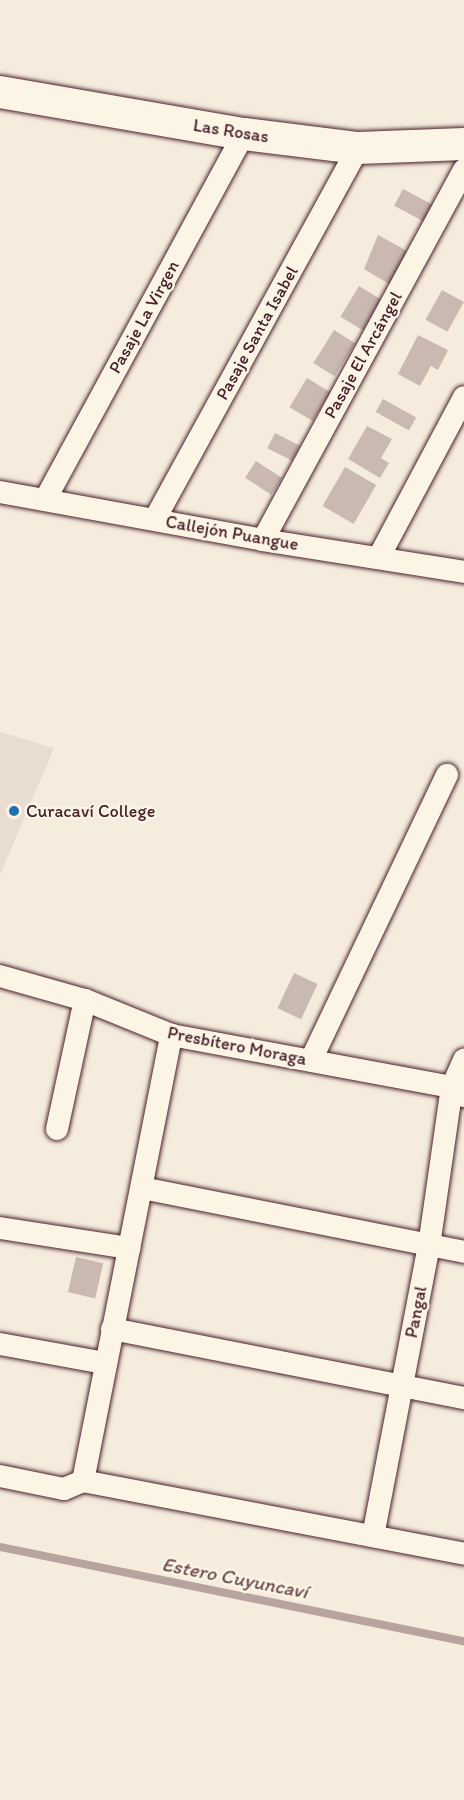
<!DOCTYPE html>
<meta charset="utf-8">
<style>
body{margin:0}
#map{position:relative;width:464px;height:1800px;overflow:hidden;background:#f5ecde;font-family:Itim,sans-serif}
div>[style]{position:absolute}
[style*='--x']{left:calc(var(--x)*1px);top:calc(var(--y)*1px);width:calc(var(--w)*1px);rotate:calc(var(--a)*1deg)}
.built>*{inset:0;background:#e8ddd0}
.stream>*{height:8px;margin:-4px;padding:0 4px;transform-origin:4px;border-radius:4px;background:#b8a39e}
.building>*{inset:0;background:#cab9b1;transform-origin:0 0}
.roads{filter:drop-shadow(0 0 2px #4a1f2b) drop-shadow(0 0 2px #4a1f2b)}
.street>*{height:22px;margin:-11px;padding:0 11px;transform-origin:11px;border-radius:11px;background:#fcf5e5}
.secondary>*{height:32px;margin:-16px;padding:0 16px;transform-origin:16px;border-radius:16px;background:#fcf5e5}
.dots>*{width:16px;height:16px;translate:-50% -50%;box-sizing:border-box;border:3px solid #fcf5e5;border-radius:50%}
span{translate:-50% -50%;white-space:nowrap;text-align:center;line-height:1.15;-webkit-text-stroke:5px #fcf5e5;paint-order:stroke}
.street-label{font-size:18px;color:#4a1f2b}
.poi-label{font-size:18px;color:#4a1f2b}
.left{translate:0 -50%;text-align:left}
.water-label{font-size:20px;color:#704d53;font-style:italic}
</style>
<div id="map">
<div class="built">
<i style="clip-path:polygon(0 732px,54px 748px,0 875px)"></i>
</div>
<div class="stream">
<i style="--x:0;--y:1547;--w:473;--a:11.5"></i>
</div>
<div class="building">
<i style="left:403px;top:189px;width:34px;height:19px;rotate:28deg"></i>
<i style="clip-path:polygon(378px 235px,407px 251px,389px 284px,364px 269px)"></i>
<i style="left:359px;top:286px;width:26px;height:36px;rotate:31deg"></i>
<i style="left:442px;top:290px;width:25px;height:34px;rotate:29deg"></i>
<i style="left:334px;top:330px;width:25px;height:39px;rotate:32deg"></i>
<i style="clip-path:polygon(418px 335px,448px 350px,438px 370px,431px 366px,420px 386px,398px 374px)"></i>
<i style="left:307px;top:378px;width:27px;height:34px;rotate:31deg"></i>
<i style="left:383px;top:399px;width:38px;height:15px;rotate:29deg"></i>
<i style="clip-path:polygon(367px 426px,392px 439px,381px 458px,389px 463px,380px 478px,348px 459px)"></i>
<i style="left:275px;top:433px;width:28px;height:17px;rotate:27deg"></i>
<i style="left:256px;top:461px;width:31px;height:20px;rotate:33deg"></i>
<i style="left:345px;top:467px;width:36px;height:45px;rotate:30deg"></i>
<i style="left:294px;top:973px;width:26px;height:39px;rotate:25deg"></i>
<i style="left:76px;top:1257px;width:28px;height:36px;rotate:13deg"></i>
</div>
<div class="roads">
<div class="street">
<i style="--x:0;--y:492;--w:267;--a:10.3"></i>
<i style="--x:263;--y:540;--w:204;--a:9"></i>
<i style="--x:45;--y:500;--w:417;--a:-61.5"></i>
<i style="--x:155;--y:519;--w:423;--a:-61.3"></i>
<i style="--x:263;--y:540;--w:421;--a:-61.5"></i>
<i style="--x:379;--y:557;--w:181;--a:-62"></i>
<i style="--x:0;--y:976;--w:88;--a:15.8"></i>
<i style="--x:85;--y:1000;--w:93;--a:22.1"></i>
<i style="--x:171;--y:1035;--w:286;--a:10.5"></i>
<i style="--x:452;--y:1087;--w:15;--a:37"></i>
<i style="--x:311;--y:1060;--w:316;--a:-64.5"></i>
<i style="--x:57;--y:1129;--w:132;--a:-77.8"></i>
<i style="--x:142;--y:1188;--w:328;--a:11.2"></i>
<i style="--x:0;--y:1228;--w:131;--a:8.8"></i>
<i style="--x:112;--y:1329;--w:359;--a:11.1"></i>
<i style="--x:0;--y:1344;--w:107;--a:10.3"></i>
<i style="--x:0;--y:1476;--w:65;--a:11.5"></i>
<i style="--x:64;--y:1489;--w:21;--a:-23"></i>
<i style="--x:83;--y:1481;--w:455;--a:-78.8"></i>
<i style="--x:83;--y:1481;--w:388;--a:10.8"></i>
<i style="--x:373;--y:1536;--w:295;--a:-79.1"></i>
<i style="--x:429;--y:1246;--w:161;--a:-81.8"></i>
<i style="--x:452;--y:1087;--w:30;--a:-66"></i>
</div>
<div class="secondary">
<i style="--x:0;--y:92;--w:248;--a:9.8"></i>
<i style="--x:244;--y:134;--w:115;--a:7"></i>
<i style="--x:358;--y:148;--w:106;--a:-2.2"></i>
</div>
</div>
<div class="dots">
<i style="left:14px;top:811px;background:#1f6fb2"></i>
</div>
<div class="street-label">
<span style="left:231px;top:131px;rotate:9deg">Las Rosas</span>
<span style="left:144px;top:317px;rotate:-61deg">Pasaje La Virgen</span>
<span style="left:257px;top:333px;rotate:-61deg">Pasaje Santa Isabel</span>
<span style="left:363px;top:355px;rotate:-61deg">Pasaje El Arcángel</span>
<span style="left:232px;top:533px;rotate:10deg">Callejón Puangue</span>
<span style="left:237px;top:1046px;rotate:11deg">Presbítero Moraga</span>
<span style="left:416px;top:1312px;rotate:-79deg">Pangal</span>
</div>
<div class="poi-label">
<span class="left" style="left:26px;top:811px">Curacaví College</span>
</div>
<div class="water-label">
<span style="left:235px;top:1578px;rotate:11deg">Estero Cuyuncaví</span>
</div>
</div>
